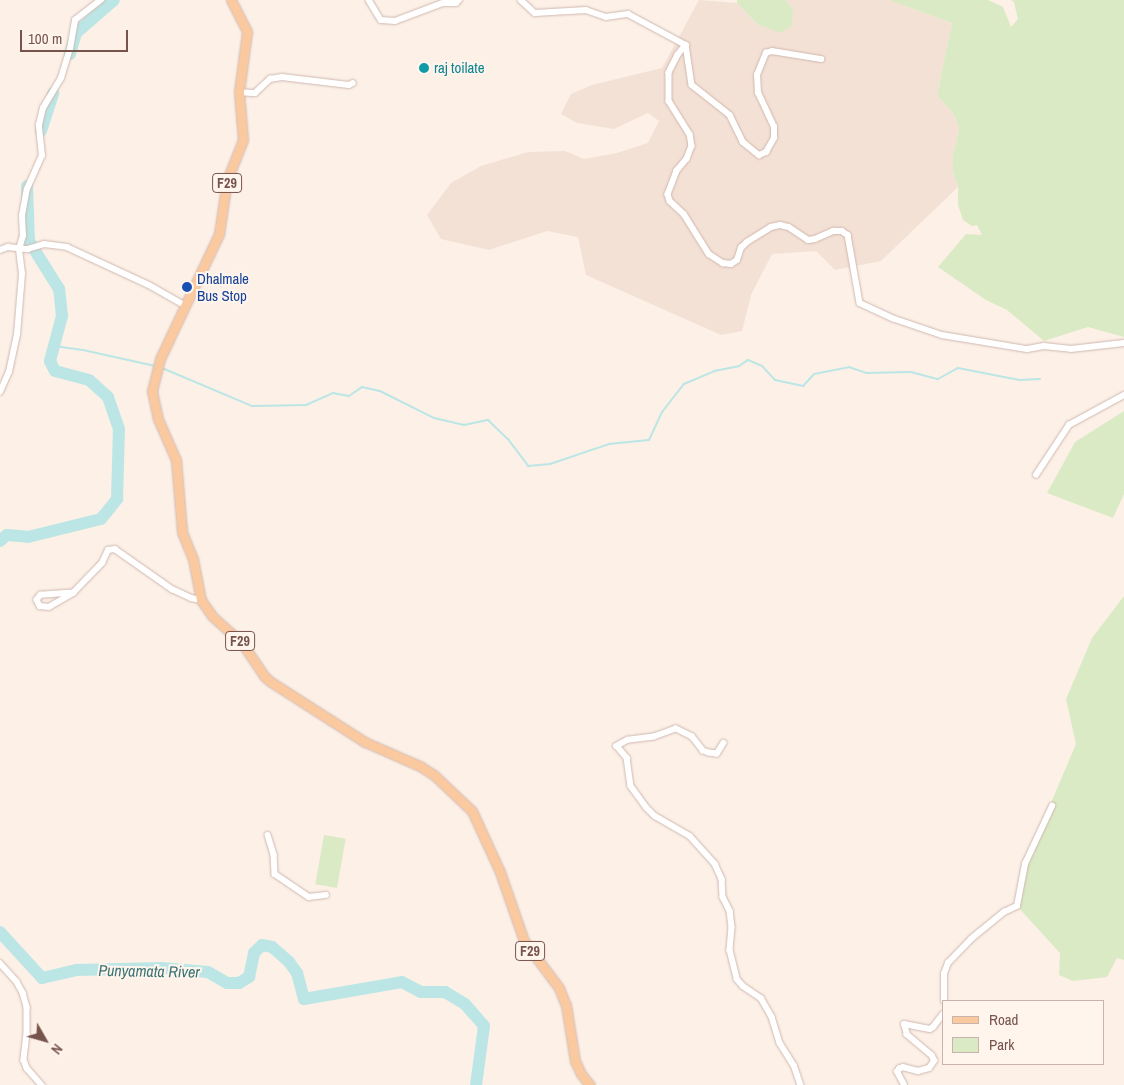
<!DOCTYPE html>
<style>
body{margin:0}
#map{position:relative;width:1124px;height:1085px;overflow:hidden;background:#fcf0e7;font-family:"Archivo Narrow",sans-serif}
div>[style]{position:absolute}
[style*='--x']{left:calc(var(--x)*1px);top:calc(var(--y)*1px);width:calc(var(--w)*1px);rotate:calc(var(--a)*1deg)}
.residential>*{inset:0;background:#f4e1d5}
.green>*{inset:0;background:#daeac5;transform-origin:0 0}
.stream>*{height:2px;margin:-1px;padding:0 1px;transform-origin:1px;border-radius:1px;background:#bbe6e5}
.river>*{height:12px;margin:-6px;padding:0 6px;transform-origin:6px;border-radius:6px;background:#bbe6e5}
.roads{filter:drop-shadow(0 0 1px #d0b8af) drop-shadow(0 0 1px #d0b8af)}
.minor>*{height:5.5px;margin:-2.75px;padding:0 2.75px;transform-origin:2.75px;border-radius:2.75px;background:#fff}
.primary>*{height:9px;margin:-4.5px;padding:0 4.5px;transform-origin:4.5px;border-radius:4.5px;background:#fbc99f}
.dots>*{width:14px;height:14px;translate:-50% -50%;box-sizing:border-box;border:2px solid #fff5ed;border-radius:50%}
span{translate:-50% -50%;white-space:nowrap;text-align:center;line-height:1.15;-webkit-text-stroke:4px #fff5ed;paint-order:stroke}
.shield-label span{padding:1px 4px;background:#fff5ed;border:1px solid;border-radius:4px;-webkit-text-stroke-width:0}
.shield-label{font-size:14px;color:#76534b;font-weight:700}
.culture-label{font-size:15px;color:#0d838f}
.left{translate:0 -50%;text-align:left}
.transit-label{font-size:15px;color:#164399}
.water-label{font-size:16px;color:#3b7474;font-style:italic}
.legend{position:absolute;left:942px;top:1000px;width:162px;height:65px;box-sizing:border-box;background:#fff5ed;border:1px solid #c8b4ac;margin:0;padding:6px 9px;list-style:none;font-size:15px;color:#76534b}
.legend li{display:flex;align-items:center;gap:10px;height:25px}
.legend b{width:25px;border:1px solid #c8b4ac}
.north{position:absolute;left:20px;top:1015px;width:50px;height:50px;-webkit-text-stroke:4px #fff5ed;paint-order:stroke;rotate:128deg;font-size:14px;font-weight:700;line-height:20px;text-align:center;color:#76534b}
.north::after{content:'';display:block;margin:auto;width:18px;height:22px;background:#76534b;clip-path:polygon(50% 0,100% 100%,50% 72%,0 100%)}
.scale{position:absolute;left:20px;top:30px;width:108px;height:22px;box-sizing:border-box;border:2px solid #76534b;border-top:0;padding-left:6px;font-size:15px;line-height:18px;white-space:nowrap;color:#76534b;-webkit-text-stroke:4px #fff5ed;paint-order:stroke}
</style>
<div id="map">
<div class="residential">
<i style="clip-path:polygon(699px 0,737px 3px,757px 24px,793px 9px,786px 0,889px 0,952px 23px,937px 95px,955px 116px,959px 129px,953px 155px,953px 171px,958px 187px,881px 261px,835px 270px,816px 251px,772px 254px,751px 295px,742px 331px,721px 335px,586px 275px,578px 237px,547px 231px,489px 250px,441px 239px,427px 215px,451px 183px,481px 166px,528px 152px,565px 151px,584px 159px,617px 153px,648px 143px,659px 121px,648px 113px,614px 129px,577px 123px,561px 114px,571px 94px,592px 85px,662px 68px)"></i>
</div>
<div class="green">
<i style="clip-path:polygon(737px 0,786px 0,793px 9px,792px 26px,781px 33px,757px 24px,737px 3px)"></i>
<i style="clip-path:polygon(889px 0,988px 0,1003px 7px,1011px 27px,1018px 19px,1014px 2px,1011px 0,1124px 0,1124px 337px,1088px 327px,1044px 341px,1007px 310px,986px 300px,938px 267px,966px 234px,982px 235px,977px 225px,972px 226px,963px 220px,958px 205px,958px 187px,953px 171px,953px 155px,959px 129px,955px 116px,937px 95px,952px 23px)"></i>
<i style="clip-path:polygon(1124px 411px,1124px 494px,1113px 518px,1047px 493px,1075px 442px)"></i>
<i style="clip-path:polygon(1124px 596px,1124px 960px,1117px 958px,1107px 977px,1073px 981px,1059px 975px,1060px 953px,1017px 906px,1025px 864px,1076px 744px,1066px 699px,1092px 638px)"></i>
<i style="left:324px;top:835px;width:22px;height:50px;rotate:10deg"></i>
</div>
<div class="stream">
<i style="--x:54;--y:346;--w:29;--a:8"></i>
<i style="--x:83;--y:350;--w:74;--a:12.5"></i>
<i style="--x:162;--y:368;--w:98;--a:22.9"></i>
<i style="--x:252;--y:406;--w:54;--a:-1.1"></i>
<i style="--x:306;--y:405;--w:30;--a:-24"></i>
<i style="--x:333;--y:393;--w:16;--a:11"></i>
<i style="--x:349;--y:396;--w:16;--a:-35"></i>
<i style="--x:362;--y:387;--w:18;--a:13"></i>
<i style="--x:380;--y:391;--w:60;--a:26.6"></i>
<i style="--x:434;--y:418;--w:31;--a:13"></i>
<i style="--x:464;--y:425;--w:25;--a:-12"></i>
<i style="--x:488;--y:420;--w:28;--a:44"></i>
<i style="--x:508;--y:439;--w:34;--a:53"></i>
<i style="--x:528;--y:466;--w:22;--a:-5"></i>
<i style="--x:550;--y:464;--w:62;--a:-18.7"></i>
<i style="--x:609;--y:444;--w:40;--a:-5.7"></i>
<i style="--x:649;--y:440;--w:31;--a:-65"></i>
<i style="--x:662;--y:412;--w:36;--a:-52"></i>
<i style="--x:684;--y:384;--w:33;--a:-23"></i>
<i style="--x:714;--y:371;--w:25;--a:-11"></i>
<i style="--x:739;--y:366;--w:11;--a:-34"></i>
<i style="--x:748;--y:360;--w:15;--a:23"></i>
<i style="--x:762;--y:366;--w:19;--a:47"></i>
<i style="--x:775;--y:380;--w:29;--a:12"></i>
<i style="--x:803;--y:386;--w:16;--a:-47"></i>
<i style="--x:814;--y:374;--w:36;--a:-11"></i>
<i style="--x:849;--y:367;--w:18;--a:19"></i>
<i style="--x:866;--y:373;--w:45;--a:-1.3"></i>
<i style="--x:911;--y:372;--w:28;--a:15"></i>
<i style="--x:938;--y:379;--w:23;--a:-29"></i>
<i style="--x:958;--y:368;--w:63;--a:11"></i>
<i style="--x:1020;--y:380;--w:20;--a:-3"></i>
</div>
<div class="river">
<i style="--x:70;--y:54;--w:22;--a:-74"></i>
<i style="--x:76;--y:33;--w:50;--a:-41"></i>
<i style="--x:41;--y:131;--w:40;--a:-72"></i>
<i style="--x:0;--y:541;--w:9;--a:-41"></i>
<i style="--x:7;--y:535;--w:21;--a:5"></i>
<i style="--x:28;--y:537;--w:75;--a:-13.9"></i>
<i style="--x:101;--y:519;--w:26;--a:-51"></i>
<i style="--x:117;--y:499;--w:70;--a:-88.4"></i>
<i style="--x:119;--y:429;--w:34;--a:-109"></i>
<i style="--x:108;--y:397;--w:25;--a:-138"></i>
<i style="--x:89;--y:380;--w:35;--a:-165"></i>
<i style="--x:55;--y:371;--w:11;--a:-117"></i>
<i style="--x:50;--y:361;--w:47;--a:-75.1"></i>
<i style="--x:62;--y:316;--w:27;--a:-96"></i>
<i style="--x:59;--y:289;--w:57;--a:-122"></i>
<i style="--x:29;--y:241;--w:55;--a:-92.1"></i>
<i style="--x:0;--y:932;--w:62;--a:47.6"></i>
<i style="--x:42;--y:978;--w:36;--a:-13"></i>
<i style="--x:77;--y:970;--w:84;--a:-1.4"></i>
<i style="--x:161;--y:968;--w:47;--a:4.9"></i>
<i style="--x:208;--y:972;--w:22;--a:30"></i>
<i style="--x:227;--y:983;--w:12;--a:0"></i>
<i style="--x:239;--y:983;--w:12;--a:-31"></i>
<i style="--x:249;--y:977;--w:25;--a:-78"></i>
<i style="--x:254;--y:953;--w:11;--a:-45"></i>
<i style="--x:262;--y:945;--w:10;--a:11"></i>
<i style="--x:272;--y:947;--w:23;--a:41"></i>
<i style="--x:289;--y:962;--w:14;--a:54"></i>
<i style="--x:297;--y:973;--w:27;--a:75"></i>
<i style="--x:304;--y:999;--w:99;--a:-9.8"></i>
<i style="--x:402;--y:982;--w:21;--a:28"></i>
<i style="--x:421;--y:992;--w:24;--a:0"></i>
<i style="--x:445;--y:992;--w:23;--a:31"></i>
<i style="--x:465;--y:1004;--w:29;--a:49"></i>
<i style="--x:484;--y:1026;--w:60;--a:97.7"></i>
</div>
<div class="roads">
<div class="minor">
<i style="--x:369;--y:0;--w:23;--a:59"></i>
<i style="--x:381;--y:20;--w:14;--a:4"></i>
<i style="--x:395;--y:21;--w:51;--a:-20.6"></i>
<i style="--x:443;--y:3;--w:13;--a:0"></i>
<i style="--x:456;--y:3;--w:4;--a:-45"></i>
<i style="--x:521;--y:0;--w:19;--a:43"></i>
<i style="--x:535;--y:13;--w:51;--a:-3.4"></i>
<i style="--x:586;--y:10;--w:21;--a:19"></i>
<i style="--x:606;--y:17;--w:22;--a:-8"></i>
<i style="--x:628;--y:14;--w:66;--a:28.1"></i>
<i style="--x:686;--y:45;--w:40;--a:81.5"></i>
<i style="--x:692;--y:85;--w:48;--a:38.3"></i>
<i style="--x:730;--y:115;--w:30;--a:64"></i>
<i style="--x:743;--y:142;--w:21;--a:39"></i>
<i style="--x:759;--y:155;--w:8;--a:-23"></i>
<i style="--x:766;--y:152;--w:16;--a:-60"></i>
<i style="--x:774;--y:138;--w:11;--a:-90"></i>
<i style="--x:774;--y:127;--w:38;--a:-115"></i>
<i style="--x:758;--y:93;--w:18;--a:-93"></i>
<i style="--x:757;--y:75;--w:24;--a:-68"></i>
<i style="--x:766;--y:53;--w:6;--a:-18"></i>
<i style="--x:772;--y:51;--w:50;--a:9.3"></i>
<i style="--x:686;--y:45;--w:13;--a:129"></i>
<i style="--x:678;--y:55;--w:20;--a:117"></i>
<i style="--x:669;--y:73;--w:28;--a:90"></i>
<i style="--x:669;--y:101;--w:39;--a:58"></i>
<i style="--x:690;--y:134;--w:12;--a:81"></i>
<i style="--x:692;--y:146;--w:14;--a:111"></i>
<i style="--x:687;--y:159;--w:16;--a:130"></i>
<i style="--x:677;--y:171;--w:25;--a:111"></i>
<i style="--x:668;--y:194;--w:7;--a:74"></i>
<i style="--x:670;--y:201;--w:19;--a:43"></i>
<i style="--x:684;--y:214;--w:47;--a:58"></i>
<i style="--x:709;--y:254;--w:17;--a:33"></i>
<i style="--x:723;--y:263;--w:8;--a:7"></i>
<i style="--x:731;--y:264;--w:7;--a:-34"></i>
<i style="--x:737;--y:260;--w:13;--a:-72"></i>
<i style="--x:741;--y:248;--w:8;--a:-45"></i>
<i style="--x:747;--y:242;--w:28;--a:-32"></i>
<i style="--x:771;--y:227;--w:9;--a:-13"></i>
<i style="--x:780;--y:225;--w:9;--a:13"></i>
<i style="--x:789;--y:227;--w:23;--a:34"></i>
<i style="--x:808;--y:240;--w:7;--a:-8"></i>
<i style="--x:815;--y:239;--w:20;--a:-24"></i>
<i style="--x:833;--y:231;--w:9;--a:0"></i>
<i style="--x:842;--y:231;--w:7;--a:34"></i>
<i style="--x:848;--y:235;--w:69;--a:80"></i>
<i style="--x:860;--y:303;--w:38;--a:25"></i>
<i style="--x:895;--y:319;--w:50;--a:18.8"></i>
<i style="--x:942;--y:335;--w:86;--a:9.4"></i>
<i style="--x:1027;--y:349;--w:17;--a:-10"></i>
<i style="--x:1044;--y:346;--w:27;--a:6"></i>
<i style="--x:1071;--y:349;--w:53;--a:-6.5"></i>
<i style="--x:239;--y:92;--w:16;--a:4"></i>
<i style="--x:255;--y:93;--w:21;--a:-43"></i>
<i style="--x:270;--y:79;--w:12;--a:-9"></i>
<i style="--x:282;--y:77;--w:67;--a:6.8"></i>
<i style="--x:349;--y:85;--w:4;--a:-27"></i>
<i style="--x:0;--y:250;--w:9;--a:-21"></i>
<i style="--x:8;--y:247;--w:20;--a:6"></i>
<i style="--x:28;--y:249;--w:17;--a:-17"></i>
<i style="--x:44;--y:244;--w:23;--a:7"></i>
<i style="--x:67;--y:247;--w:90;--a:24.9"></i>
<i style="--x:149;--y:285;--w:43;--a:29.6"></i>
<i style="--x:0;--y:392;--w:22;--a:-66"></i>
<i style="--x:9;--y:372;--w:38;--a:-78"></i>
<i style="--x:17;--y:335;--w:61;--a:-85.3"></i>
<i style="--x:22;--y:274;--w:25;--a:-97"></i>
<i style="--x:19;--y:249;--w:14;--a:-73"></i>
<i style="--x:23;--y:236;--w:20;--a:-93"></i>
<i style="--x:22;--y:216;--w:27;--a:-80"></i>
<i style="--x:27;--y:189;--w:36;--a:-66"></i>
<i style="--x:42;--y:156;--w:31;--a:-96"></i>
<i style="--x:39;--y:125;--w:17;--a:-77"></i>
<i style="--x:43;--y:108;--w:35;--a:-59"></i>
<i style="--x:61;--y:78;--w:30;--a:-73"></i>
<i style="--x:70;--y:49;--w:29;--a:-80"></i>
<i style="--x:75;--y:20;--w:33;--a:-38"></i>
<i style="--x:1036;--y:475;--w:60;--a:-56.6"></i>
<i style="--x:1069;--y:425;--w:63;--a:-28.6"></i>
<i style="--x:73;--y:593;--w:32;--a:176"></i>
<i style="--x:41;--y:595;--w:6;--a:129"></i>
<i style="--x:37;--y:600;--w:7;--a:63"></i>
<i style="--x:40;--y:606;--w:9;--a:6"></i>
<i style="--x:49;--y:607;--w:28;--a:-30"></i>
<i style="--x:73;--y:593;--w:42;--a:-46"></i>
<i style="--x:102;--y:563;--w:14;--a:-65"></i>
<i style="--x:108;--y:550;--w:7;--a:-8"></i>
<i style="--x:115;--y:549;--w:70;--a:35.1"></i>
<i style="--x:172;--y:589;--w:21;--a:25"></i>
<i style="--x:191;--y:598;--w:10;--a:11"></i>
<i style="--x:724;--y:743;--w:13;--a:122"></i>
<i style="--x:717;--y:754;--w:8;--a:-173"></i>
<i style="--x:709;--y:753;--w:6;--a:-162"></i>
<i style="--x:703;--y:751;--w:18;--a:-128"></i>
<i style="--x:692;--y:737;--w:18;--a:-153"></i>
<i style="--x:676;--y:729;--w:23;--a:160"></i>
<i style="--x:654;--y:737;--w:26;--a:173"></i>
<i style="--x:628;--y:740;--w:13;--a:151"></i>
<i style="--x:617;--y:746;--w:16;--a:50"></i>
<i style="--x:627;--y:758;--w:28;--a:82"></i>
<i style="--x:631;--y:786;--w:27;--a:54"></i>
<i style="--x:647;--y:808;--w:11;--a:45"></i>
<i style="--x:655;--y:816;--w:40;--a:29.7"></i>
<i style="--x:690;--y:836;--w:38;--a:48"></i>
<i style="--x:715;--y:864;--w:17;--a:65"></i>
<i style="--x:722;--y:879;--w:18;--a:87"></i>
<i style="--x:723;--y:897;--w:16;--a:63"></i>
<i style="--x:730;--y:911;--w:16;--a:83"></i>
<i style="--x:732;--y:927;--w:23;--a:95"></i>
<i style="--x:730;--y:950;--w:30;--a:76"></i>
<i style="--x:737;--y:979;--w:9;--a:49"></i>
<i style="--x:743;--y:986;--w:22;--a:34"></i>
<i style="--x:761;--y:998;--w:22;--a:60"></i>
<i style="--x:772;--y:1017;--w:27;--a:73"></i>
<i style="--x:780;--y:1043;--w:26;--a:58"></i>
<i style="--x:794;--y:1065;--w:21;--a:71"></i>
<i style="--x:268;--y:835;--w:21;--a:73"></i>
<i style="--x:274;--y:855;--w:19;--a:87"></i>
<i style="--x:275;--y:874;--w:41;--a:34.1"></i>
<i style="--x:309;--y:897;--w:17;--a:-7"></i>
<i style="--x:0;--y:963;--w:25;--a:48"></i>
<i style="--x:17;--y:982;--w:13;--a:61"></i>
<i style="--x:23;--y:993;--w:15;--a:74"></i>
<i style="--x:27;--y:1007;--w:27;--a:90"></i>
<i style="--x:27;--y:1034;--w:26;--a:97"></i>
<i style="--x:24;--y:1060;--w:9;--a:69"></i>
<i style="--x:27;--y:1068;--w:23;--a:49"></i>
<i style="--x:944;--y:1001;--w:27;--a:-90"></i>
<i style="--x:944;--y:974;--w:12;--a:-70"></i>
<i style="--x:948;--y:963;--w:33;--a:-46"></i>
<i style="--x:971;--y:939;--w:43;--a:-39.3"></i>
<i style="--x:1004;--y:912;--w:14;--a:-25"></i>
<i style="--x:1017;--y:906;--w:43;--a:-79.2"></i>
<i style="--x:1025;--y:864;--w:64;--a:-65"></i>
<i style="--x:904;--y:1085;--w:15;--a:-118"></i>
<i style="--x:897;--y:1072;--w:4;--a:-56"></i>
<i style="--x:899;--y:1069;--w:4;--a:-27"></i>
<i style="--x:903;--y:1067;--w:16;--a:15"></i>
<i style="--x:918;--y:1071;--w:11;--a:-15"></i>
<i style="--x:929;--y:1068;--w:9;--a:-54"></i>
<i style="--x:934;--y:1061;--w:5;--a:-112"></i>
<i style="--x:932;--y:1056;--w:33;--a:-140"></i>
<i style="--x:907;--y:1035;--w:11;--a:-105"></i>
<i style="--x:904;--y:1024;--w:26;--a:11"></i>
<i style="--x:930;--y:1029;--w:4;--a:-34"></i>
<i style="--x:933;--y:1027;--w:16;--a:-52"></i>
</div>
<div class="primary">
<i style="--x:231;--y:0;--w:36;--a:63"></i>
<i style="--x:247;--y:32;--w:61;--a:97.6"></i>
<i style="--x:239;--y:92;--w:48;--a:85.2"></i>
<i style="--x:243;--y:140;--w:43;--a:111.8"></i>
<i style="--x:227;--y:180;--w:55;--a:98.4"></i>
<i style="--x:219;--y:234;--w:138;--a:115.3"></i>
<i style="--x:160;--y:359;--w:33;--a:104"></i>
<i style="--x:152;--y:391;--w:29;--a:78"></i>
<i style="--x:158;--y:419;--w:45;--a:66.3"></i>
<i style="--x:176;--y:460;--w:72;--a:85.2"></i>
<i style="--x:182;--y:532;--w:29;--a:68"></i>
<i style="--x:193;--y:559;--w:42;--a:79"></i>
<i style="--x:201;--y:600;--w:19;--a:55"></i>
<i style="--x:212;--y:616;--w:40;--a:42"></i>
<i style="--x:242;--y:643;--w:40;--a:56"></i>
<i style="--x:264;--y:676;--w:9;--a:41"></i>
<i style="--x:271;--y:682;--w:112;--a:32.6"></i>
<i style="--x:365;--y:742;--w:60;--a:23.6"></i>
<i style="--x:420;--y:766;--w:17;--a:33"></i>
<i style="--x:434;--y:775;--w:52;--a:43.5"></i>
<i style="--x:472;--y:811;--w:67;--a:65.3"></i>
<i style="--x:500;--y:872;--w:73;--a:70.8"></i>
<i style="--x:524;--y:941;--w:59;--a:53.3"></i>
<i style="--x:559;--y:988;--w:18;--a:68"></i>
<i style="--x:566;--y:1005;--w:57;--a:80.9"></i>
<i style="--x:575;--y:1061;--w:14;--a:65"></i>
<i style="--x:581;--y:1074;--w:14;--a:51"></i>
</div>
</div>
<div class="dots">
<i style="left:424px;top:68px;background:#0f9aa8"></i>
<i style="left:187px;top:287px;background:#1a4fb4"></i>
</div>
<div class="shield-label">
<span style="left:227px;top:183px">F29</span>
<span style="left:240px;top:641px">F29</span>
<span style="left:530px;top:951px">F29</span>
</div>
<div class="culture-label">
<span class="left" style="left:434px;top:68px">raj toilate</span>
</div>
<div class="transit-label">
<span class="left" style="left:197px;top:287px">Dhalmale<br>Bus Stop</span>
</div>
<div class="water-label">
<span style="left:149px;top:971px;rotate:1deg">Punyamata River</span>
</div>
<ul class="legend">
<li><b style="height:6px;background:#fbc99f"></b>Road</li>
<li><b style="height:14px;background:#daeac5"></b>Park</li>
</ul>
<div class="north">N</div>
<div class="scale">100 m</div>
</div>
